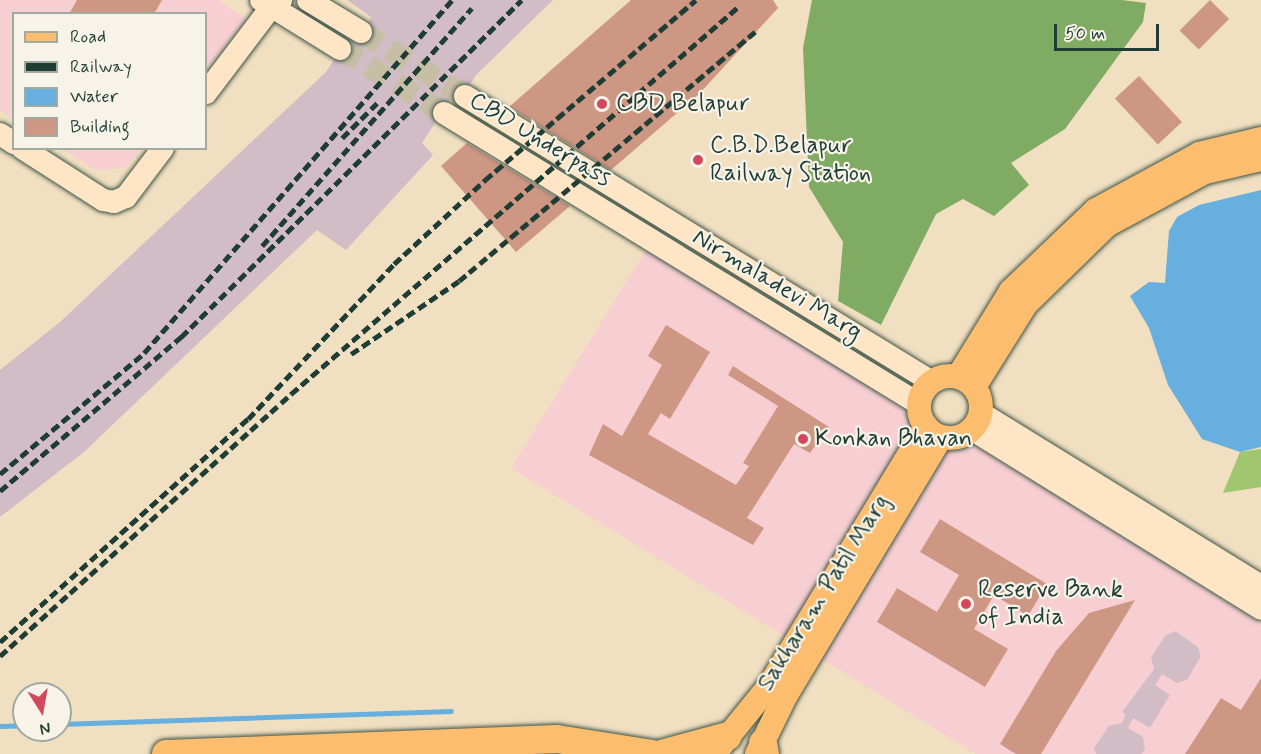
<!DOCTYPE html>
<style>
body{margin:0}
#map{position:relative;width:1261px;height:754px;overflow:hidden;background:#f1dfc1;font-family:Mynerve,sans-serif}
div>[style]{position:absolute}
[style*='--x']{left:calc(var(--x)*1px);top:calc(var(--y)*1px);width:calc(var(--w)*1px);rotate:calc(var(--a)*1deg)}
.built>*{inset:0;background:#f7cfd3}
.industrial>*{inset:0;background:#d2bdc7}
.green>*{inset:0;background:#a1c670}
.forest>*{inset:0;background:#80ab62}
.water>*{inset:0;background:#66afde}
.stream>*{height:4.5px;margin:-2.25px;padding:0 2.25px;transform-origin:2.25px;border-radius:2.25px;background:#66afde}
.building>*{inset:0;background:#cd9784;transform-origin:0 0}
.secondary-tunnel>*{height:22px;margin-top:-11px;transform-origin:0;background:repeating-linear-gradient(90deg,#c7bfa5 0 22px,transparent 0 33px)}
.roads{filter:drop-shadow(0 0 2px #3e5549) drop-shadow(0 0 2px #3e5549)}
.secondary>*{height:22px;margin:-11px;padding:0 11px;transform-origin:11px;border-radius:11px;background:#fee5c5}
.primary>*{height:24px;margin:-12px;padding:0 12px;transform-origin:12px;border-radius:12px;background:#fcbd6f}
.primary>.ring{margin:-12px;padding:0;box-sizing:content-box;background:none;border:24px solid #fcbd6f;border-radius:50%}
.highway>*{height:28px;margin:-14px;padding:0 14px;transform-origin:14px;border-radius:14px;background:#fcbd6f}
.rail>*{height:4.5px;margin-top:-2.25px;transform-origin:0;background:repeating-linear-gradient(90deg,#1f3d34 0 9px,transparent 0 13.5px)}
.dots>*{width:16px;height:16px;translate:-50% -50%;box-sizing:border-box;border:3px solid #f7f3e8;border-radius:50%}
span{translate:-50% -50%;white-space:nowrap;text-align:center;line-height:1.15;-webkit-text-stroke:4.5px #f7f3e8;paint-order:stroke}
.poi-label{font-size:24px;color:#1f3d34}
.left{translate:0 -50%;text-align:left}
.street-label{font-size:24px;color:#1f3d34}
.legend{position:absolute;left:12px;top:12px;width:195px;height:138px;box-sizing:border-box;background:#f7f3e8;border:2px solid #a1aaa0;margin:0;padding:8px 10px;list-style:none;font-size:18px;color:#1f3d34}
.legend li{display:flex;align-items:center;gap:12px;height:30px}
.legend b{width:30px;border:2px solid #a1aaa0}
.north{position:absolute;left:12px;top:682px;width:60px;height:60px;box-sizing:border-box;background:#f7f3e8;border:2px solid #a1aaa0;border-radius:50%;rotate:169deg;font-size:16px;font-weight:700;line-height:24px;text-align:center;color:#1f3d34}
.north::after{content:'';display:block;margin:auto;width:21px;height:27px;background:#d1495b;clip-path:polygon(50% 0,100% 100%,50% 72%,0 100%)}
.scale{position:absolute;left:1054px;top:24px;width:105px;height:27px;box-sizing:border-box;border:3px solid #1f3d34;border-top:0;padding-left:8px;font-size:18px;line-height:21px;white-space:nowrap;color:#1f3d34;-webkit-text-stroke:4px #f7f3e8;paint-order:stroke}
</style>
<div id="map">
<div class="built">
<i style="clip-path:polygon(0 0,218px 0,247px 19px,206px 70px,206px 14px,14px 14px,13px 119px,0 110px)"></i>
<i style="clip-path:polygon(62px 149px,141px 149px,125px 168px,96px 170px)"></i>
<i style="clip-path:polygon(646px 250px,900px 406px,920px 435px,936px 445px,979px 448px,1261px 624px,1261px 754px,976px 754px,511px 468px)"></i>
</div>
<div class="industrial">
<i style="clip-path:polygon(347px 0,553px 0,476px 75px,459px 103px,451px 98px,422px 143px,433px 155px,346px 250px,317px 230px,84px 452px,0 517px,0 370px,60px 322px,326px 72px,347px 40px,354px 43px,371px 17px)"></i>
<i style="clip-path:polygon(1175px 631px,1198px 647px,1201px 656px,1187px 680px,1177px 683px,1162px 674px,1155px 685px,1170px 695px,1150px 728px,1133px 718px,1128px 728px,1143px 737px,1145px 749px,1141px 754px,1096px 754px,1094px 748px,1109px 726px,1122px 723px,1126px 714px,1122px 712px,1154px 669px,1151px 657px,1165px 636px)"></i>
</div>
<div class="green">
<i style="clip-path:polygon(1261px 449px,1261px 487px,1223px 493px,1240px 452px)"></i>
</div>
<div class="forest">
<i style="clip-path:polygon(812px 0,1122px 0,1146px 3px,1143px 22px,1065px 129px,1011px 163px,1029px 185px,994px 216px,963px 199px,936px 214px,881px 325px,838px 301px,843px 242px,809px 187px,803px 48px)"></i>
</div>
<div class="water">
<i style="clip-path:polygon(1261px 190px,1261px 447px,1240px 452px,1202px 439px,1168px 385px,1149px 328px,1130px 296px,1149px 282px,1165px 283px,1169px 231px,1177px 217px,1199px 205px)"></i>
</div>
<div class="stream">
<i style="--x:60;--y:724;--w:391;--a:-1.9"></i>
<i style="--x:0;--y:726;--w:24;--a:-2"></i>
</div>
<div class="building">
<i style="clip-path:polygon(77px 0,162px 0,154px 14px,69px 14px)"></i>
<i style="clip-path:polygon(631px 0,773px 0,778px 8px,699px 94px,611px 170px,509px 107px)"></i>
<i style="left:1210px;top:0;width:27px;height:43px;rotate:45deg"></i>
<i style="left:1139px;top:76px;width:63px;height:33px;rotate:47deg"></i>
<i style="clip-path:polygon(467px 143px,570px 206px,516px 252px,441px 166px)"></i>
<i style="clip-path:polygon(666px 325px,710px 352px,670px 419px,661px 413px,648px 434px,736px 485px,749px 466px,743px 463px,778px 406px,728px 375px,733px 366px,829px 427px,810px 453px,794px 444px,747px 518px,764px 528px,753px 545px,589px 455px,603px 424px,622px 436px,662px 365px,648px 356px)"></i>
<i style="clip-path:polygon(940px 519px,1047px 584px,1028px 616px,994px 595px,974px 629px,1008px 649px,985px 687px,877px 622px,897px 588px,937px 612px,959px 575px,920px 552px)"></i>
<i style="clip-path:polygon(1135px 600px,1041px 754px,1016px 754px,1000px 744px,1056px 651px,1089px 613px)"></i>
<i style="clip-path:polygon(1261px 678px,1261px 754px,1185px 754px,1221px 698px,1241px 710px)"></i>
</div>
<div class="secondary-tunnel">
<i style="--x:361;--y:32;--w:122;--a:31.6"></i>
<i style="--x:340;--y:49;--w:122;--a:31.6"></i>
</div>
<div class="roads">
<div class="secondary">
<i style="--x:261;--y:0;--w:93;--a:31.8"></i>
<i style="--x:308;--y:0;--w:62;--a:31.1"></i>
<i style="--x:206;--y:93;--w:109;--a:-52.8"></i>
<i style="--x:272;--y:6;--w:11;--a:-34"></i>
<i style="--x:465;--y:96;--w:548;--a:31.48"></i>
<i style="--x:444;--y:113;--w:557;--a:31.49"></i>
<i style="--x:0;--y:134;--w:17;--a:33"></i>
<i style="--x:22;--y:148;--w:96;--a:32.7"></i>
<i style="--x:103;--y:200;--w:11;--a:10"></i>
<i style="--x:114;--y:202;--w:13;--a:-23"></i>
<i style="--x:126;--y:197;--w:61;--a:-52.9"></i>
<i style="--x:981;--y:413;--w:329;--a:31.7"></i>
<i style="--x:971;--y:429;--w:341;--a:31.8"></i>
</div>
<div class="primary">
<i class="ring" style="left:919px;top:376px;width:38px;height:38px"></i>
<i style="--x:958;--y:377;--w:101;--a:-58.4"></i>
<i style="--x:1011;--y:291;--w:117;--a:-43.6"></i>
<i style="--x:1096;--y:210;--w:117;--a:-28.5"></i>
<i style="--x:1199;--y:154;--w:64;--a:-13.6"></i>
<i style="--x:974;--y:387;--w:98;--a:-57.9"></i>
<i style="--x:1026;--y:304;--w:113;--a:-44.3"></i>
<i style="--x:1107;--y:225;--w:111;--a:-28.4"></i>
<i style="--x:1205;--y:172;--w:57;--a:-13.1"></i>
<i style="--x:718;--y:749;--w:82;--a:-50.9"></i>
<i style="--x:770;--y:685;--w:302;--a:-58.9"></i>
<i style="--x:757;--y:754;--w:66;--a:-63.8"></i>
<i style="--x:786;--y:695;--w:301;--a:-59"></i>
</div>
<div class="highway">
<i style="--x:763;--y:743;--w:11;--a:80"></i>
<i style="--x:166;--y:754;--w:391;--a:-2.2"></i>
<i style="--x:557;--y:739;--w:97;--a:8.9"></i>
<i style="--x:661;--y:754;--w:69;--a:-15"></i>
</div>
</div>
<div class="rail">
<i style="--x:342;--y:138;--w:54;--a:-45"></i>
<i style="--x:262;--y:246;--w:317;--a:-48.6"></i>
<i style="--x:351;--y:354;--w:130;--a:-34.1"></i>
<i style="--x:459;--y:281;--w:391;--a:-40.1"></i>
<i style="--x:0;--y:474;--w:188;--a:-40"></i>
<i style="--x:144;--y:353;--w:468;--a:-48.9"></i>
<i style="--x:0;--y:491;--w:238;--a:-40.4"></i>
<i style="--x:181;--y:337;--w:479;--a:-44.7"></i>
<i style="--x:0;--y:642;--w:334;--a:-42"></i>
<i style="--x:248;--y:419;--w:213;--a:-46.7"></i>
<i style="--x:394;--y:264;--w:124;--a:-42.7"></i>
<i style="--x:485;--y:180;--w:277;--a:-40.5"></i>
<i style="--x:0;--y:656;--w:392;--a:-42"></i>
<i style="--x:291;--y:394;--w:591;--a:-40.89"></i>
</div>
<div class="dots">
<i style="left:602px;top:104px;background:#d1495b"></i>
<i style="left:698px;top:160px;background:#d1495b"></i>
<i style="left:803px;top:439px;background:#d1495b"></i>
<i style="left:966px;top:604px;background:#d1495b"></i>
</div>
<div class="poi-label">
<span class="left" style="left:616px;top:104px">CBD Belapur</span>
<span class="left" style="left:710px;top:160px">C.B.D.Belapur<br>Railway Station</span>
<span class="left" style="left:815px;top:439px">Konkan Bhavan</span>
<span class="left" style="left:978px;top:604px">Reserve Bank<br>of India</span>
</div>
<div class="street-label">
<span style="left:540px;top:140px;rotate:31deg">CBD Underpass</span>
<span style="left:777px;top:285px;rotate:31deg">Nirmaladevi Marg</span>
<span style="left:824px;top:593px;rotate:-58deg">Sakharam Patil Marg</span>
</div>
<ul class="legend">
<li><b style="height:8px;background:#fcbd6f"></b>Road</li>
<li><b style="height:8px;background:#1f3d34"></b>Railway</li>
<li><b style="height:16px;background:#66afde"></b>Water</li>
<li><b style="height:16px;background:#cd9784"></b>Building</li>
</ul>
<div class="north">N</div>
<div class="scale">50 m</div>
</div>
